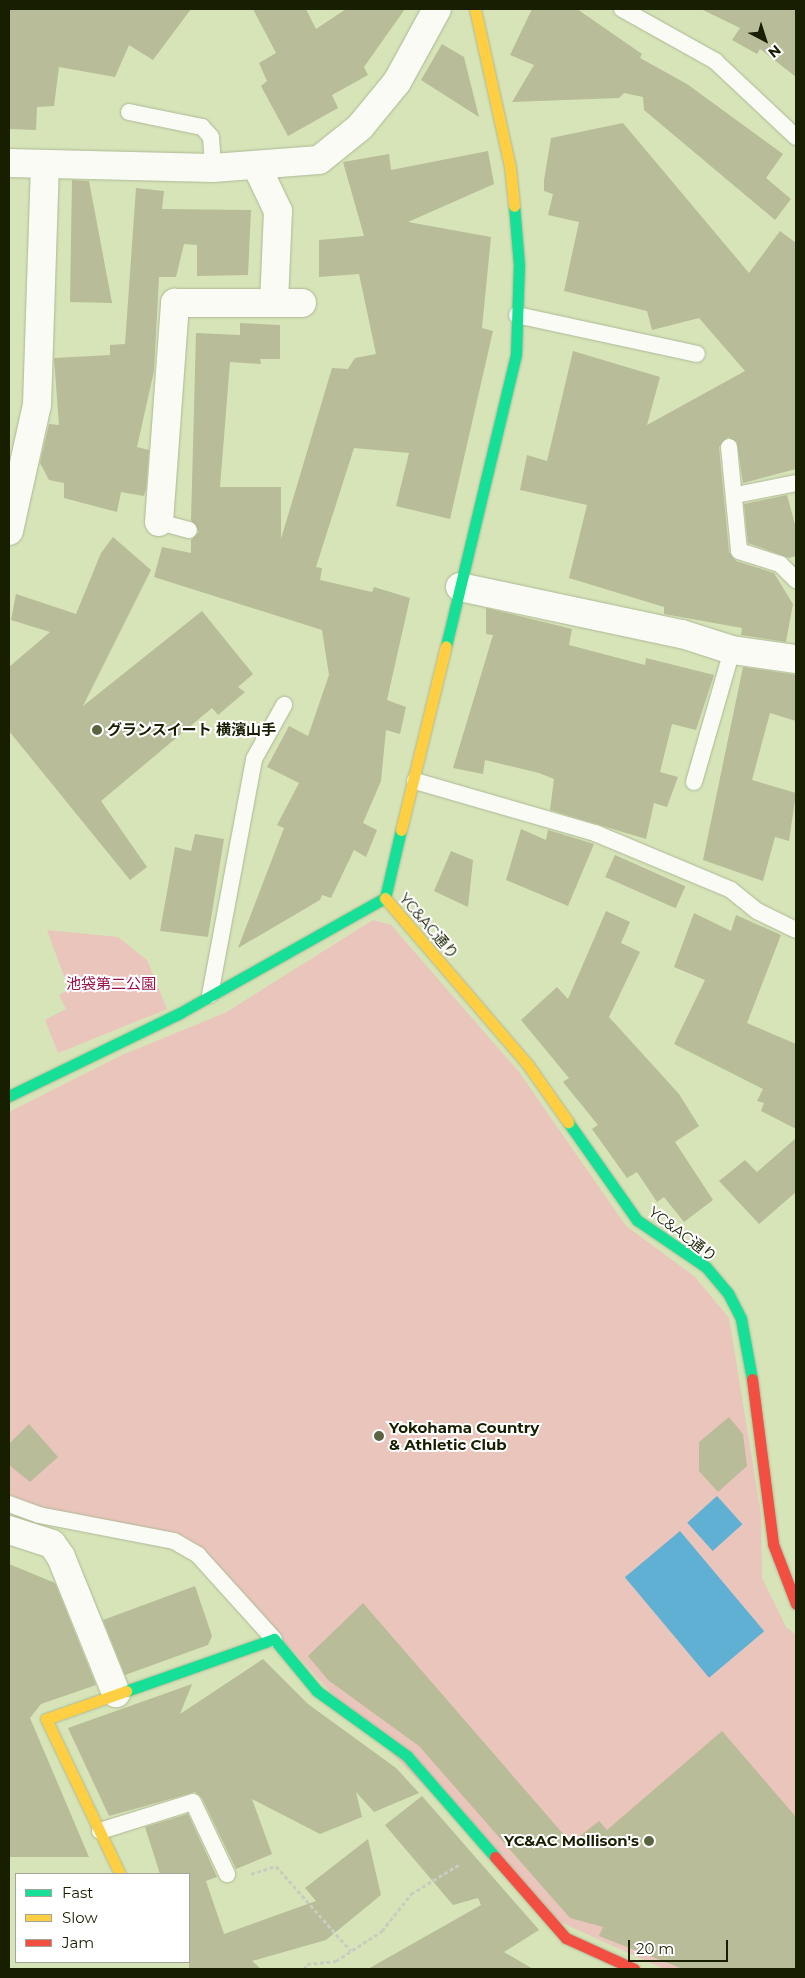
<!DOCTYPE html>
<meta charset="utf-8">
<style>
body{margin:0}
#map{position:relative;width:805px;height:1978px;overflow:hidden;background:#d6e4b8;font-family:Montserrat,"Noto Sans JP",sans-serif}
div>[style]{position:absolute}
[style*='--x']{left:calc(var(--x)*1px);top:calc(var(--y)*1px);width:calc(var(--w)*1px);rotate:calc(var(--a)*1deg)}
.green>*{inset:0;background:#eac5bc}
.water>*{inset:0;background:#60b0d3;transform-origin:0 0}
.building>*{inset:0;background:#b8bc98;transform-origin:0 0}
.path>*{height:3px;margin-top:-1.5px;transform-origin:0;background:repeating-linear-gradient(90deg,#c8cdbf 0 4px,transparent 0 6.5px)}
.roads{filter:drop-shadow(0 0 1px #adb895) drop-shadow(0 0 1px #adb895)}
.lane>*{height:16px;margin:-8px;padding:0 8px;transform-origin:8px;border-radius:8px;background:#f9fbf4}
.street>*{height:28px;margin:-14px;padding:0 14px;transform-origin:14px;border-radius:14px;background:#f9fbf4}
.fast>*{height:11px;margin:-5.5px;padding:0 5.5px;transform-origin:5.5px;border-radius:5.5px;background:#16e098}
.slow>*{height:11px;margin:-5.5px;padding:0 5.5px;transform-origin:5.5px;border-radius:5.5px;background:#ffcf43}
.jam>*{height:11px;margin:-5.5px;padding:0 5.5px;transform-origin:5.5px;border-radius:5.5px;background:#f24e42}
.dots>*{width:14px;height:14px;translate:-50% -50%;box-sizing:border-box;border:2px solid #fff;border-radius:50%}
span{translate:-50% -50%;white-space:nowrap;text-align:center;line-height:1.15;-webkit-text-stroke:4px #fff;paint-order:stroke}
.poi-label{font-size:15px;color:#171f00;font-weight:700}
.left{translate:0 -50%;text-align:left}
.right{translate:-100% -50%;text-align:right}
.street-label{font-size:15px;color:#171f00}
.park-label{font-size:15px;color:#9a124c}
.frame{position:absolute;inset:0;border:10px solid #171f00;pointer-events:none}
.legend{position:absolute;left:15px;top:1873px;width:175px;height:90px;box-sizing:border-box;background:#fff;border:1px solid #a2a599;margin:0;padding:6px 9px;list-style:none;font-size:15px;color:#171f00}
.legend li{display:flex;align-items:center;gap:10px;height:25px}
.legend b{width:25px;border:1px solid #a2a599}
.north{position:absolute;left:740px;top:15px;width:50px;height:50px;-webkit-text-stroke:4px #fff;paint-order:stroke;rotate:140deg;font-size:14px;font-weight:700;line-height:20px;text-align:center;color:#171f00}
.north::after{content:'';display:block;margin:auto;width:18px;height:22px;background:#171f00;clip-path:polygon(50% 0,100% 100%,50% 72%,0 100%)}
.scale{position:absolute;left:628px;top:1940px;width:100px;height:22px;box-sizing:border-box;border:2px solid #171f00;border-top:0;padding-left:6px;font-size:15px;line-height:18px;white-space:nowrap;color:#171f00;-webkit-text-stroke:4px #fff;paint-order:stroke}
</style>
<div id="map">
<div class="green">
<i style="clip-path:polygon(373px 920px,391px 925px,519px 1072px,626px 1226px,694px 1276px,729px 1318px,761px 1514px,762px 1578px,786px 1627px,796px 1635px,796px 1969px,664px 1969px,558px 1921px,327px 1688px,204px 1553px,9px 1499px,9px 1112px,122px 1055px,225px 1013px)"></i>
<i style="clip-path:polygon(47px 930px,118px 937px,147px 960px,167px 1009px,58px 1053px,45px 1020px,66px 1009px,59px 995px,69px 990px)"></i>
</div>
<div class="water">
<i style="left:717px;top:1496px;width:38px;height:40px;rotate:48deg"></i>
<i style="left:680px;top:1531px;width:131px;height:72px;rotate:50deg"></i>
</div>
<div class="building">
<i style="clip-path:polygon(9px 9px,191px 9px,153px 60px,129px 45px,115px 77px,59px 67px,54px 106px,37px 107px,36px 130px,9px 129px)"></i>
<i style="clip-path:polygon(253px 9px,306px 9px,316px 29px,346px 9px,405px 9px,364px 67px,368px 75px,332px 95px,338px 108px,288px 136px,261px 86px,267px 81px,259px 63px,276px 53px)"></i>
<i style="clip-path:polygon(532px 9px,577px 9px,642px 54px,640px 58px,687px 84px,783px 154px,766px 178px,791px 199px,775px 220px,644px 110px,643px 97px,624px 93px,619px 98px,512px 102px,534px 65px,510px 55px)"></i>
<i style="clip-path:polygon(701px 9px,796px 9px,796px 77px,760px 49px,757px 54px,732px 40px,740px 28px)"></i>
<i style="clip-path:polygon(442px 44px,464px 57px,479px 117px,421px 80px)"></i>
<i style="clip-path:polygon(623px 123px,749px 273px,780px 231px,796px 243px,796px 469px,743px 483px,737px 442px,728px 437px,719px 447px,729px 552px,736px 561px,774px 573px,793px 604px,786px 642px,741px 635px,742px 628px,664px 614px,664px 607px,569px 578px,587px 505px,520px 490px,527px 455px,547px 461px,573px 351px,660px 377px,647px 425px,745px 371px,699px 318px,652px 330px,647px 311px,564px 291px,579px 222px,548px 215px,553px 194px,544px 191px,544px 180px,551px 138px)"></i>
<i style="clip-path:polygon(488px 151px,494px 184px,408px 222px,491px 237px,482px 328px,493px 331px,450px 519px,396px 506px,409px 453px,354px 448px,316px 567px,322px 568px,320px 580px,372px 592px,374px 587px,410px 598px,387px 700px,406px 707px,400px 734px,386px 730px,381px 781px,363px 823px,377px 830px,366px 857px,354px 850px,331px 898px,322px 895px,320px 900px,238px 948px,284px 828px,277px 825px,299px 783px,267px 767px,289px 726px,308px 736px,329px 675px,322px 630px,154px 577px,162px 547px,191px 553px,191px 540px,199px 532px,191px 520px,196px 333px,240px 335px,240px 323px,280px 325px,280px 359px,260px 359px,261px 364px,230px 362px,220px 487px,281px 487px,281px 539px,332px 368px,348px 369px,355px 358px,376px 354px,359px 274px,319px 277px,319px 240px,364px 236px,343px 162px,389px 154px,391px 170px)"></i>
<i style="clip-path:polygon(72px 180px,89px 181px,112px 303px,70px 302px)"></i>
<i style="clip-path:polygon(136px 188px,164px 191px,162px 209px,251px 210px,248px 275px,197px 276px,197px 245px,184px 244px,176px 277px,159px 277px,154px 371px,137px 447px,149px 450px,146px 489px,144px 496px,121px 492px,117px 512px,64px 498px,64px 483px,49px 480px,40px 463px,49px 424px,59px 425px,54px 358px,110px 355px,110px 345px,125px 344px)"></i>
<i style="clip-path:polygon(787px 495px,796px 528px,796px 556px,789px 558px,748px 543px,744px 504px)"></i>
<i style="clip-path:polygon(113px 537px,151px 570px,83px 706px,202px 611px,253px 674px,238px 687px,245px 692px,218px 715px,212px 708px,101px 801px,147px 867px,130px 880px,9px 731px,9px 667px,50px 632px,11px 620px,16px 594px,76px 614px,101px 553px)"></i>
<i style="clip-path:polygon(486px 608px,572px 629px,569px 645px,645px 665px,646px 658px,714px 675px,696px 730px,672px 724px,660px 772px,678px 777px,667px 807px,654px 803px,646px 839px,550px 810px,554px 779px,539px 773px,485px 760px,483px 774px,453px 768px,493px 635px,486px 634px)"></i>
<i style="clip-path:polygon(743px 667px,796px 675px,796px 721px,770px 713px,752px 780px,796px 793px,789px 841px,775px 837px,763px 881px,703px 860px)"></i>
<i style="clip-path:polygon(521px 829px,546px 840px,548px 830px,594px 844px,568px 906px,506px 880px)"></i>
<i style="clip-path:polygon(195px 834px,224px 839px,208px 937px,160px 931px,175px 847px,191px 851px)"></i>
<i style="clip-path:polygon(451px 851px,473px 860px,468px 907px,434px 891px)"></i>
<i style="left:615px;top:855px;width:77px;height:24px;rotate:24deg"></i>
<i style="clip-path:polygon(606px 911px,630px 922px,621px 943px,640px 952px,609px 1017px,679px 1094px,699px 1126px,675px 1142px,713px 1200px,684px 1222px,664px 1197px,657px 1202px,637px 1172px,627px 1178px,592px 1129px,598px 1125px,563px 1082px,569px 1078px,521px 1020px,557px 987px,568px 999px)"></i>
<i style="clip-path:polygon(694px 913px,731px 931px,736px 915px,781px 935px,747px 1023px,796px 1044px,796px 1129px,761px 1111px,764px 1103px,757px 1101px,763px 1089px,674px 1044px,705px 980px,674px 967px)"></i>
<i style="clip-path:polygon(796px 1138px,796px 1192px,759px 1224px,719px 1181px,745px 1160px,757px 1172px)"></i>
<i style="clip-path:polygon(729px 1417px,743px 1434px,747px 1466px,718px 1492px,699px 1471px,699px 1442px)"></i>
<i style="clip-path:polygon(29px 1424px,58px 1457px,30px 1482px,9px 1465px,9px 1444px)"></i>
<i style="clip-path:polygon(9px 1564px,55px 1583px,96px 1685px,41px 1704px,30px 1718px,89px 1857px,9px 1857px)"></i>
<i style="clip-path:polygon(195px 1586px,212px 1636px,208px 1645px,125px 1675px,103px 1620px)"></i>
<i style="clip-path:polygon(363px 1603px,571px 1843px,599px 1821px,607px 1830px,722px 1731px,796px 1817px,796px 1969px,683px 1969px,599px 1936px,603px 1927px,570px 1918px,419px 1746px,328px 1680px,308px 1656px)"></i>
<i style="clip-path:polygon(263px 1659px,308px 1704px,396px 1768px,419px 1793px,374px 1812px,356px 1792px,362px 1817px,320px 1834px,252px 1799px,272px 1854px,236px 1869px,202px 1798px,195px 1792px,109px 1816px,68px 1728px,192px 1684px,180px 1714px)"></i>
<i style="clip-path:polygon(422px 1796px,539px 1930px,504px 1952px,533px 1969px,368px 1969px,481px 1905px,478px 1898px,453px 1905px,385px 1825px)"></i>
<i style="clip-path:polygon(188px 1814px,217px 1877px,206px 1881px,224px 1934px,316px 1901px,305px 1888px,368px 1839px,381px 1895px,326px 1940px,252px 1961px,261px 1969px,189px 1969px,189px 1874px,160px 1874px,145px 1827px)"></i>
</div>
<div class="path">
<i style="--x:251;--y:1874;--w:26;--a:-18"></i>
<i style="--x:276;--y:1866;--w:113;--a:48.6"></i>
<i style="--x:304;--y:1969;--w:6;--a:-59"></i>
<i style="--x:307;--y:1964;--w:29;--a:-6"></i>
<i style="--x:336;--y:1961;--w:55;--a:-33.1"></i>
<i style="--x:382;--y:1931;--w:47;--a:-51.9"></i>
<i style="--x:411;--y:1894;--w:57;--a:-31.5"></i>
</div>
<div class="roads">
<div class="lane">
<i style="--x:622;--y:9;--w:107;--a:29.2"></i>
<i style="--x:715;--y:61;--w:111;--a:43.2"></i>
<i style="--x:129;--y:112;--w:75;--a:11.6"></i>
<i style="--x:202;--y:127;--w:13;--a:48"></i>
<i style="--x:211;--y:137;--w:31;--a:86"></i>
<i style="--x:517;--y:315;--w:184;--a:12.2"></i>
<i style="--x:729;--y:447;--w:104;--a:84.5"></i>
<i style="--x:739;--y:551;--w:43;--a:17.6"></i>
<i style="--x:780;--y:564;--w:23;--a:45"></i>
<i style="--x:736;--y:495;--w:61;--a:-11.3"></i>
<i style="--x:159;--y:522;--w:31;--a:15"></i>
<i style="--x:415;--y:781;--w:187;--a:16.1"></i>
<i style="--x:595;--y:833;--w:147;--a:22.7"></i>
<i style="--x:731;--y:890;--w:33;--a:39"></i>
<i style="--x:757;--y:911;--w:43;--a:26"></i>
<i style="--x:694;--y:782;--w:137;--a:-73.9"></i>
<i style="--x:210;--y:995;--w:240;--a:-79.4"></i>
<i style="--x:254;--y:759;--w:62;--a:-60.9"></i>
<i style="--x:9;--y:1504;--w:32;--a:20"></i>
<i style="--x:39;--y:1515;--w:137;--a:10.9"></i>
<i style="--x:174;--y:1541;--w:28;--a:30"></i>
<i style="--x:198;--y:1555;--w:113;--a:47.9"></i>
<i style="--x:100;--y:1831;--w:97;--a:-17.3"></i>
<i style="--x:193;--y:1802;--w:80;--a:64.7"></i>
</div>
<div class="street">
<i style="--x:9;--y:163;--w:204;--a:1.4"></i>
<i style="--x:213;--y:168;--w:106;--a:-4.3"></i>
<i style="--x:319;--y:160;--w:53;--a:-38.8"></i>
<i style="--x:360;--y:127;--w:58;--a:-50.6"></i>
<i style="--x:397;--y:82;--w:83;--a:-61.3"></i>
<i style="--x:257;--y:167;--w:49;--a:64.5"></i>
<i style="--x:278;--y:211;--w:91;--a:92.5"></i>
<i style="--x:159;--y:522;--w:220;--a:-85.8"></i>
<i style="--x:175;--y:303;--w:127;--a:0"></i>
<i style="--x:9;--y:531;--w:129;--a:-77.5"></i>
<i style="--x:37;--y:405;--w:239;--a:-88.1"></i>
<i style="--x:460;--y:587;--w:227;--a:12"></i>
<i style="--x:682;--y:634;--w:52;--a:17.7"></i>
<i style="--x:732;--y:650;--w:65;--a:8"></i>
<i style="--x:9;--y:1530;--w:45;--a:18"></i>
<i style="--x:52;--y:1544;--w:16;--a:55"></i>
<i style="--x:61;--y:1557;--w:147;--a:68"></i>
</div>
<div class="fast">
<i style="--x:446;--y:646;--w:300;--a:-76.5"></i>
<i style="--x:516;--y:354;--w:89;--a:-88.1"></i>
<i style="--x:519;--y:265;--w:59;--a:-94.8"></i>
<i style="--x:9;--y:1096;--w:188;--a:-25.9"></i>
<i style="--x:178;--y:1014;--w:237;--a:-29.3"></i>
<i style="--x:385;--y:898;--w:70;--a:-76.8"></i>
<i style="--x:568;--y:1122;--w:120;--a:54.9"></i>
<i style="--x:637;--y:1220;--w:83;--a:34.3"></i>
<i style="--x:706;--y:1267;--w:34;--a:50"></i>
<i style="--x:728;--y:1293;--w:29;--a:63"></i>
<i style="--x:741;--y:1319;--w:61;--a:79.6"></i>
<i style="--x:126;--y:1691;--w:157;--a:-19.4"></i>
<i style="--x:274;--y:1639;--w:67;--a:50.4"></i>
<i style="--x:317;--y:1691;--w:111;--a:35.8"></i>
<i style="--x:407;--y:1756;--w:134;--a:48.9"></i>
</div>
<div class="slow">
<i style="--x:475;--y:9;--w:162;--a:77.5"></i>
<i style="--x:510;--y:167;--w:39;--a:84"></i>
<i style="--x:401;--y:830;--w:189;--a:-76.3"></i>
<i style="--x:385;--y:898;--w:220;--a:49.4"></i>
<i style="--x:528;--y:1065;--w:70;--a:54.9"></i>
<i style="--x:120;--y:1874;--w:172;--a:-115.5"></i>
<i style="--x:46;--y:1719;--w:85;--a:-19.3"></i>
</div>
<div class="jam">
<i style="--x:752;--y:1379;--w:166;--a:82.7"></i>
<i style="--x:773;--y:1544;--w:64;--a:69"></i>
<i style="--x:495;--y:1857;--w:108;--a:48.8"></i>
<i style="--x:566;--y:1938;--w:75;--a:24.5"></i>
</div>
</div>
<div class="dots">
<i style="left:97px;top:730px;background:#5a6440"></i>
<i style="left:379px;top:1436px;background:#5a6440"></i>
<i style="left:649px;top:1841px;background:#5a6440"></i>
</div>
<div class="poi-label">
<span class="left" style="left:107px;top:730px">グランスイート 横濱山手</span>
<span class="left" style="left:389px;top:1436px">Yokohama Country<br>&amp; Athletic Club</span>
<span class="right" style="left:639px;top:1841px">YC&amp;AC Mollison's</span>
</div>
<div class="street-label">
<span style="left:429px;top:926px;rotate:49deg">YC&amp;AC通り</span>
<span style="left:683px;top:1234px;rotate:37deg">YC&amp;AC通り</span>
</div>
<div class="park-label">
<span style="left:111px;top:984px">池袋第二公園</span>
</div>
<div class="frame"></div>
<ul class="legend">
<li><b style="height:6px;background:#16e098"></b>Fast</li>
<li><b style="height:6px;background:#ffcf43"></b>Slow</li>
<li><b style="height:6px;background:#f24e42"></b>Jam</li>
</ul>
<div class="north">N</div>
<div class="scale">20 m</div>
</div>
